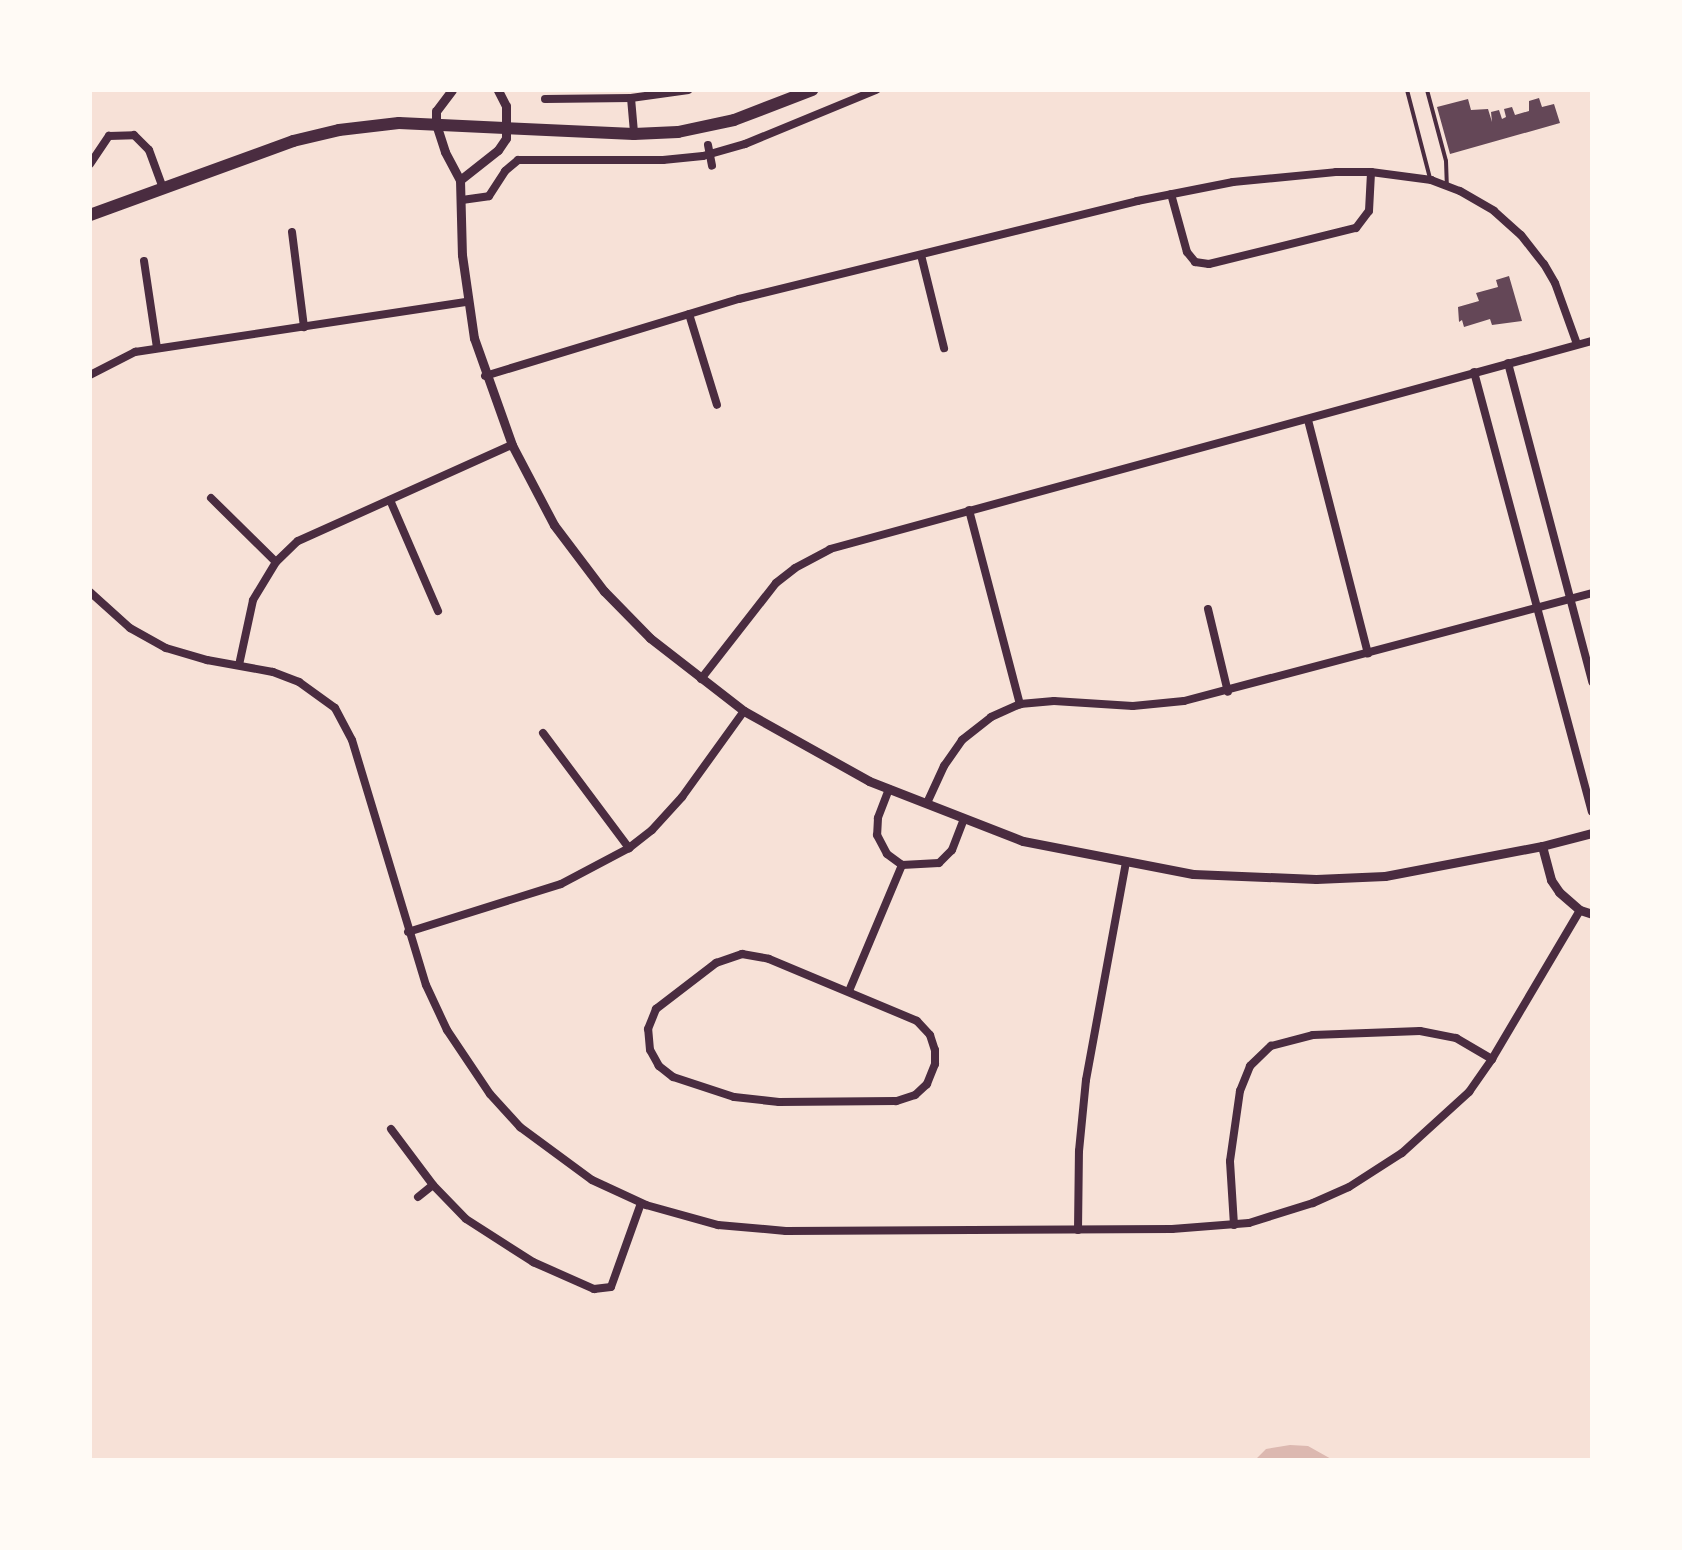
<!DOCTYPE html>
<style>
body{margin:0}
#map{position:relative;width:1682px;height:1550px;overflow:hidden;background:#f7e1d7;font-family:Inter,sans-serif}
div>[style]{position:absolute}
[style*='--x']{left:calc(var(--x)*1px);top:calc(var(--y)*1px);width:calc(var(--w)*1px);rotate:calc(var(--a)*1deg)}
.water>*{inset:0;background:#dcb8b0}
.building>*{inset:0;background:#644757}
.service>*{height:4px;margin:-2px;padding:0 2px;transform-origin:2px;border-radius:2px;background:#4a2c40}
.minor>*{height:8px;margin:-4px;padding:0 4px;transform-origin:4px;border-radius:4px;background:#4a2c40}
.tertiary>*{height:9px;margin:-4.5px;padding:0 4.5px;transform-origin:4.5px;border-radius:4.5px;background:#4a2c40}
.primary>*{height:12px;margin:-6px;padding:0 6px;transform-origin:6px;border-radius:6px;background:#4a2c40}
span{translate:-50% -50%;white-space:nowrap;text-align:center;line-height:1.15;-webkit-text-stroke:7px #fffaf5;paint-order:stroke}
.frame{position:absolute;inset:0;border:92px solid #fffaf5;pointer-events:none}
</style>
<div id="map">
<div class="water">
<i style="clip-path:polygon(1290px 1445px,1308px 1446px,1333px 1460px,1247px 1460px,1256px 1459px,1266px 1449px)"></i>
</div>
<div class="building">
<i style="clip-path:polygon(1539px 98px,1542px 107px,1554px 104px,1560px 123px,1450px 154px,1437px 107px,1468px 99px,1471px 110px,1488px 109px,1492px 122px,1491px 112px,1499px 110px,1502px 119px,1506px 117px,1504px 109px,1512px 107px,1515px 115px,1529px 111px,1529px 101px)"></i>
<i style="clip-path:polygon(1509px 276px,1522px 321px,1492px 325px,1490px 319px,1464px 327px,1462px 320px,1459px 322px,1458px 307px,1479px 301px,1476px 293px,1498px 287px,1496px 280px)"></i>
</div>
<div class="service">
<i style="--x:1407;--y:90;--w:91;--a:75.4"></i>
<i style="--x:1427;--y:90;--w:73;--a:75"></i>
<i style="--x:1446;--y:161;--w:24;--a:88"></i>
</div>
<div class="minor">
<i style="--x:631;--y:98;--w:36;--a:85"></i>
<i style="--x:545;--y:99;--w:86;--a:-0.7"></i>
<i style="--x:631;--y:98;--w:58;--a:-8"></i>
<i style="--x:708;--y:145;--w:21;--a:79"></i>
<i style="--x:90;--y:164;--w:34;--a:-56"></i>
<i style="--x:109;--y:136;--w:25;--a:-2"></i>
<i style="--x:134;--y:135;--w:21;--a:45"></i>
<i style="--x:149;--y:150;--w:40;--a:69.8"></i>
<i style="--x:1171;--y:194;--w:60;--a:74.6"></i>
<i style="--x:1187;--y:252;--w:13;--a:51"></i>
<i style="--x:1195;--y:262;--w:14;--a:8"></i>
<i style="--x:1209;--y:264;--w:151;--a:-13.8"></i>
<i style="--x:1356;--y:228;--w:21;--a:-53"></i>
<i style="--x:1369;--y:211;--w:39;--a:-87"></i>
<i style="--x:462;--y:200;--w:27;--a:-8"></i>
<i style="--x:489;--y:196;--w:30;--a:-57"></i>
<i style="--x:505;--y:171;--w:17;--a:-40"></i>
<i style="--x:518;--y:160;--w:145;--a:0"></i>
<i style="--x:663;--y:160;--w:40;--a:-5.7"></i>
<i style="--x:703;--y:156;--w:44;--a:-15.9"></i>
<i style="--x:745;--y:144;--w:142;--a:-22.4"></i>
<i style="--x:292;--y:232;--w:96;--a:82.8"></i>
<i style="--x:921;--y:255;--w:96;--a:76.1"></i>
<i style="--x:144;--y:261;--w:88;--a:81.5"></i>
<i style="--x:689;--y:314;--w:95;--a:72.9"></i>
<i style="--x:1508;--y:363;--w:330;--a:75.2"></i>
<i style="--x:1474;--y:372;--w:455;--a:75"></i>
<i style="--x:90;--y:375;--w:51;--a:-27.1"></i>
<i style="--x:135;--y:352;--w:336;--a:-8.6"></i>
<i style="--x:485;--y:376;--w:265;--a:-16.9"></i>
<i style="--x:739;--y:299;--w:410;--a:-13.8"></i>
<i style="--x:1137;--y:201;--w:98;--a:-11.2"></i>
<i style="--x:1233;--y:182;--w:103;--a:-5.5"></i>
<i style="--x:1336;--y:172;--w:35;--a:0"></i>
<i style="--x:1371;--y:172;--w:61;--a:7.6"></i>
<i style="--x:1431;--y:180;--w:31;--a:21"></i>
<i style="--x:1460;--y:191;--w:39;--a:30"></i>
<i style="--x:1494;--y:211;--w:36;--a:42"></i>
<i style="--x:1521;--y:235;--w:37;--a:52"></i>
<i style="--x:1544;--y:264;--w:22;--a:60"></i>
<i style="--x:1555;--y:283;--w:65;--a:70.2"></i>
<i style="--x:1308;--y:420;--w:241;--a:75.6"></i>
<i style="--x:211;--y:498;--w:91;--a:44.6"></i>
<i style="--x:390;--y:500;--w:121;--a:66.6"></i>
<i style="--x:969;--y:510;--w:201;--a:75.3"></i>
<i style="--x:90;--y:592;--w:54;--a:42"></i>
<i style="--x:130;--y:628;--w:41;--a:29.1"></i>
<i style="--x:166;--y:648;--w:43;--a:16.3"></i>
<i style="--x:207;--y:660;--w:67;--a:10.3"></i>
<i style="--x:273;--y:672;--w:28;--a:21"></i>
<i style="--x:299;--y:682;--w:44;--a:35.8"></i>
<i style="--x:335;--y:708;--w:36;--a:62"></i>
<i style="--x:352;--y:740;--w:256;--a:73.2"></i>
<i style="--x:426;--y:985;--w:50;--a:65"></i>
<i style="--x:447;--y:1030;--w:77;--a:56.1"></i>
<i style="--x:490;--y:1094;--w:45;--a:47.7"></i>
<i style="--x:520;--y:1127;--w:89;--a:36.4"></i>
<i style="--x:592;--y:1180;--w:60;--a:24.8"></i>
<i style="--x:646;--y:1205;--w:75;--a:15.5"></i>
<i style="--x:718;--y:1225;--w:68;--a:5"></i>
<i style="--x:786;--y:1231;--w:386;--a:-0.3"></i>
<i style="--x:1172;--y:1229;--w:77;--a:-4.5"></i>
<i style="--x:1249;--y:1223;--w:67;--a:-17.4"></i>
<i style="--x:1313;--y:1203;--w:39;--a:-24"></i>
<i style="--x:1349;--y:1187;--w:63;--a:-32.7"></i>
<i style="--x:1402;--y:1153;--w:91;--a:-42.3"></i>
<i style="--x:1469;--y:1092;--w:40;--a:-55.1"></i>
<i style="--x:1492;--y:1059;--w:173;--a:-59.4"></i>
<i style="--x:1208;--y:609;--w:85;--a:76.5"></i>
<i style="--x:239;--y:665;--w:66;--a:-77.8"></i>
<i style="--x:253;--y:600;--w:44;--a:-58.8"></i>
<i style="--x:276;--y:562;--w:30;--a:-44"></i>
<i style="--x:298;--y:541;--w:235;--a:-24.2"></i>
<i style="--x:701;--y:679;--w:122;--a:-52"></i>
<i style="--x:776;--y:583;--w:24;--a:-38"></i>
<i style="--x:795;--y:568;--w:40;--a:-28"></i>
<i style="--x:830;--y:549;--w:790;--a:-15.27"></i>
<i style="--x:543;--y:733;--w:144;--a:53.2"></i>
<i style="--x:889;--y:789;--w:31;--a:111"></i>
<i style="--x:878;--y:818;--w:17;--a:93"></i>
<i style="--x:877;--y:835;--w:21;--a:62"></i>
<i style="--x:887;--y:854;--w:19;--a:36"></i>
<i style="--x:902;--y:865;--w:37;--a:-3"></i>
<i style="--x:939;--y:863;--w:18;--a:-45"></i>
<i style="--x:952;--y:850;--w:33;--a:-69"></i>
<i style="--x:927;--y:803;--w:41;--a:-65.3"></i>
<i style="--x:944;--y:766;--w:32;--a:-55"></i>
<i style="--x:962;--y:740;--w:37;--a:-38"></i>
<i style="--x:991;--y:717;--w:32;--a:-24"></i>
<i style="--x:1020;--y:704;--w:34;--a:-5"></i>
<i style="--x:1054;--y:701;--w:79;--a:3.6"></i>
<i style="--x:1133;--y:706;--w:51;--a:-5.6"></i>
<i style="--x:1184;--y:701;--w:422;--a:-14.8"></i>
<i style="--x:408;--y:932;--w:160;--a:-17.4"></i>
<i style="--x:561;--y:884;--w:77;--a:-27.9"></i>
<i style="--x:629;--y:848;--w:29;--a:-38"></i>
<i style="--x:652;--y:830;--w:45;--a:-47.7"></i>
<i style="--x:682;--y:797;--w:106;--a:-54.2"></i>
<i style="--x:742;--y:954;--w:27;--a:10"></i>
<i style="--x:769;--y:959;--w:160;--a:22.7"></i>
<i style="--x:917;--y:1021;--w:19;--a:47"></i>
<i style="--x:930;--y:1035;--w:16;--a:72"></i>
<i style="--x:935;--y:1050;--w:14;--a:90"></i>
<i style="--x:935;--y:1064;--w:22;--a:112"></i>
<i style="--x:927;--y:1084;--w:16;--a:137"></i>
<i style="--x:915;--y:1095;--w:20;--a:162"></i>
<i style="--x:896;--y:1101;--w:117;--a:179.5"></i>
<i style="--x:779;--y:1102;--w:45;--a:-173.7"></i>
<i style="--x:734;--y:1097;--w:64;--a:-161.8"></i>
<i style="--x:673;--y:1077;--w:18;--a:-142"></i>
<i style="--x:659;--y:1066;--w:18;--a:-119"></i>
<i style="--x:650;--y:1050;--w:21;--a:-95"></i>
<i style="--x:648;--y:1029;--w:22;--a:-68"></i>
<i style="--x:656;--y:1009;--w:76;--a:-37.5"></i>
<i style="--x:716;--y:963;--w:28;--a:-19"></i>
<i style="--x:849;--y:991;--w:137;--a:-67.2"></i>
<i style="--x:391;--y:1129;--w:70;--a:53.1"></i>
<i style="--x:433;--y:1185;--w:47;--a:45.9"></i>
<i style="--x:466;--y:1219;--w:80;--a:32.7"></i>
<i style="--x:533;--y:1262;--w:67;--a:23.9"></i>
<i style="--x:594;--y:1289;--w:17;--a:-7"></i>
<i style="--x:611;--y:1287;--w:89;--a:-70.3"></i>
<i style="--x:418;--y:1197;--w:19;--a:-39"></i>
<i style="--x:1234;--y:1225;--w:64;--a:-93.6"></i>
<i style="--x:1230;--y:1161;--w:71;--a:-81.9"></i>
<i style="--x:1240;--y:1091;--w:27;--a:-68"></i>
<i style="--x:1250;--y:1066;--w:29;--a:-44"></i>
<i style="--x:1271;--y:1046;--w:43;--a:-14.7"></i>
<i style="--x:1313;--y:1035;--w:107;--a:-2.1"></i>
<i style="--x:1420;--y:1031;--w:37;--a:11"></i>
<i style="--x:1456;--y:1038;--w:42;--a:30.3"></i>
<i style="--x:1078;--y:1230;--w:79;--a:-89.3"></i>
<i style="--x:1079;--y:1151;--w:71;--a:-84.4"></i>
<i style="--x:1086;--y:1080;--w:221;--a:-79.6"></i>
</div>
<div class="tertiary">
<i style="--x:452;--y:90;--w:26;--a:127"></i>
<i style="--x:436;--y:111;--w:13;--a:90"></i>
<i style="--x:436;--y:124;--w:29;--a:72"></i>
<i style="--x:445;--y:152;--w:32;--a:62"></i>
<i style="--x:460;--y:180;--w:75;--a:88.5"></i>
<i style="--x:462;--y:255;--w:84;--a:81.8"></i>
<i style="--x:474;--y:338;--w:114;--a:70.4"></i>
<i style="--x:512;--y:445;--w:90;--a:62.3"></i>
<i style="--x:554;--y:525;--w:83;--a:52.9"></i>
<i style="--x:604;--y:591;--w:66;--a:45.6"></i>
<i style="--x:650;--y:638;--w:119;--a:37.8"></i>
<i style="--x:744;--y:711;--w:143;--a:29.2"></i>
<i style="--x:869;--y:781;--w:165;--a:21.3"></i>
<i style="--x:1023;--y:841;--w:173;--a:11"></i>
<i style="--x:1193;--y:874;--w:123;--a:2.3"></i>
<i style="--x:1316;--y:879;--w:69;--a:-2.5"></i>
<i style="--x:1385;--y:876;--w:160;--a:-10.8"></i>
<i style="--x:1542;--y:846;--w:52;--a:-14.6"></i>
<i style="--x:460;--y:180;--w:48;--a:-38.3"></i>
<i style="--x:498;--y:150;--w:14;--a:-56"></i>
<i style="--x:506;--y:138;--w:32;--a:-90"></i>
<i style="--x:506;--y:106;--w:18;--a:-117"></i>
<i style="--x:1542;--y:846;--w:35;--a:75"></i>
<i style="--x:1551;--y:880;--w:14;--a:56"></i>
<i style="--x:1559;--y:892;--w:28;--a:41"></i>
<i style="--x:1580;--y:910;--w:13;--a:18"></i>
</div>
<div class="primary">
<i style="--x:90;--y:215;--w:216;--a:-20"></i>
<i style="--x:293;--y:141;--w:47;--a:-13.4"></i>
<i style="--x:339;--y:130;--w:60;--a:-6.7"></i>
<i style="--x:399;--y:123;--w:235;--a:2.7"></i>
<i style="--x:634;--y:134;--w:44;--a:-2.6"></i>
<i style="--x:678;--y:132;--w:57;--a:-12.1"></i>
<i style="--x:734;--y:120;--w:84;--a:-21"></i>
</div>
<div class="frame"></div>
</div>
